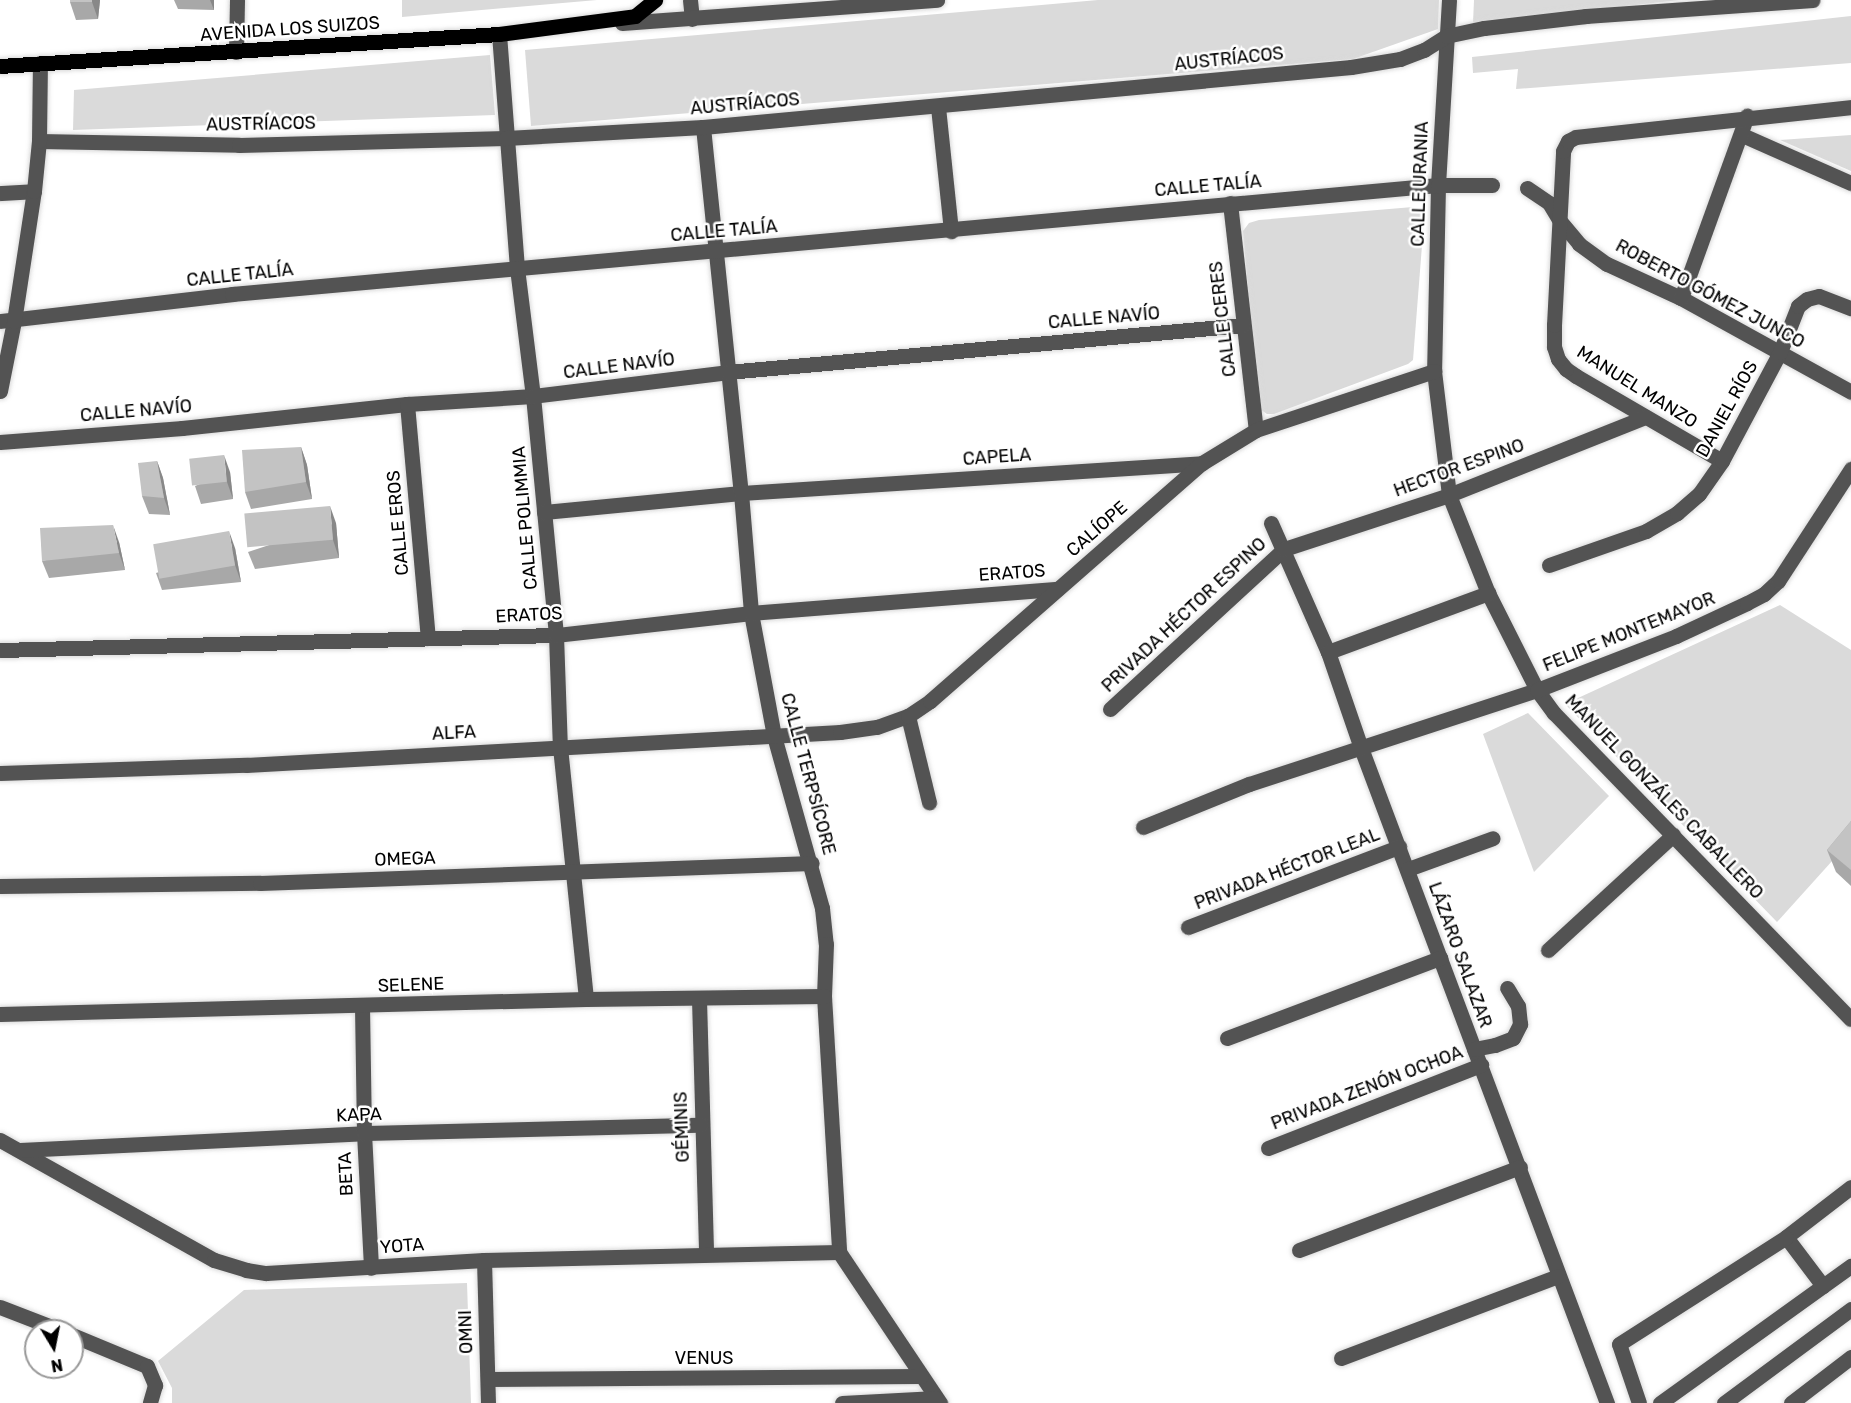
<!DOCTYPE html>
<meta charset="utf-8">
<style>
body{margin:0}
#map{position:relative;width:1851px;height:1403px;overflow:hidden;background:#fff;font-family:Rubik,sans-serif}
div>[style]{position:absolute}
[style*='--x']{left:calc(var(--x)*1px);top:calc(var(--y)*1px);width:calc(var(--w)*1px);rotate:calc(var(--a)*1deg)}
.green>*{inset:0;background:#dadada}
.roads{filter:drop-shadow(0 0 2px #dbdbdb) drop-shadow(0 0 2px #dbdbdb)}
.minor>*{height:15px;margin:-7.5px;padding:0 7.5px;transform-origin:7.5px;border-radius:7.5px;background:#535353}
.major>*{height:15px;margin:-7.5px;padding:0 7.5px;transform-origin:7.5px;border-radius:7.5px;background:#000}
.wall>*{inset:0;background:#a8a8a8}
.shaded-wall>*{inset:0;background:#888}
.building>*{inset:0;background:#c3c3c3;transform-origin:0 0}
span{translate:-50% -50%;white-space:nowrap;text-align:center;line-height:1.15;-webkit-text-stroke:5px #fff;paint-order:stroke}
.street-label{font-size:18px;color:#000}
.north{position:absolute;left:24px;top:1319px;width:60px;height:60px;box-sizing:border-box;background:#fff;border:2px solid #999;border-radius:50%;rotate:170deg;font-size:16px;font-weight:700;line-height:24px;text-align:center;color:#000}
.north::after{content:'';display:block;margin:auto;width:21px;height:27px;background:#000;clip-path:polygon(50% 0,100% 100%,50% 72%,0 100%)}
</style>
<div id="map">
<div class="green">
<i style="clip-path:polygon(402px 0,597px 0,402px 17px)"></i>
<i style="clip-path:polygon(1098px 0,1439px 0,1438px 29px,1353px 59px,531px 126px,525px 50px)"></i>
<i style="clip-path:polygon(1474px 0,1680px 0,1473px 23px)"></i>
<i style="clip-path:polygon(1851px 16px,1851px 63px,1516px 89px,1518px 69px,1473px 73px,1472px 57px)"></i>
<i style="clip-path:polygon(490px 55px,495px 115px,73px 130px,74px 90px)"></i>
<i style="clip-path:polygon(1851px 135px,1851px 171px,1780px 140px)"></i>
<i style="clip-path:polygon(1413px 207px,1420px 210px,1424px 220px,1413px 360px,1408px 364px,1274px 414px,1267px 414px,1260px 409px,1258px 401px,1243px 231px,1249px 223px,1259px 220px)"></i>
<i style="clip-path:polygon(1780px 605px,1851px 650px,1851px 840px,1777px 922px,1565px 704px)"></i>
<i style="clip-path:polygon(1528px 713px,1609px 796px,1534px 872px,1483px 734px)"></i>
<i style="clip-path:polygon(467px 1283px,471px 1403px,172px 1403px,172px 1388px,158px 1361px,244px 1290px)"></i>
</div>
<div class="roads">
<div class="minor">
<i style="--x:690;--y:0;--w:19;--a:84"></i>
<i style="--x:1449;--y:0;--w:185;--a:93.4"></i>
<i style="--x:1438;--y:185;--w:186;--a:91.2"></i>
<i style="--x:1434;--y:371;--w:125;--a:83.1"></i>
<i style="--x:1449;--y:495;--w:105;--a:68.3"></i>
<i style="--x:1488;--y:593;--w:109;--a:63.2"></i>
<i style="--x:1537;--y:690;--w:29;--a:54"></i>
<i style="--x:1554;--y:713;--w:426;--a:45.9"></i>
<i style="--x:622;--y:23;--w:316;--a:-4.2"></i>
<i style="--x:499;--y:34;--w:235;--a:85.6"></i>
<i style="--x:517;--y:268;--w:129;--a:82.9"></i>
<i style="--x:533;--y:396;--w:240;--a:84.5"></i>
<i style="--x:556;--y:635;--w:112;--a:88"></i>
<i style="--x:560;--y:747;--w:253;--a:84.1"></i>
<i style="--x:236;--y:52;--w:52;--a:-88.9"></i>
<i style="--x:938;--y:107;--w:125;--a:84"></i>
<i style="--x:703;--y:127;--w:368;--a:84.1"></i>
<i style="--x:741;--y:493;--w:120;--a:85.2"></i>
<i style="--x:751;--y:613;--w:125;--a:79.4"></i>
<i style="--x:774;--y:736;--w:179;--a:74.4"></i>
<i style="--x:822;--y:908;--w:36;--a:84"></i>
<i style="--x:826;--y:944;--w:52;--a:92.2"></i>
<i style="--x:824;--y:996;--w:256;--a:86.6"></i>
<i style="--x:839;--y:1252;--w:182;--a:56.2"></i>
<i style="--x:1742;--y:135;--w:119;--a:23.8"></i>
<i style="--x:39;--y:141;--w:200;--a:1.1"></i>
<i style="--x:239;--y:145;--w:267;--a:-1.5"></i>
<i style="--x:506;--y:138;--w:197;--a:-3.2"></i>
<i style="--x:703;--y:127;--w:651;--a:-5.29"></i>
<i style="--x:1351;--y:67;--w:50;--a:-9.3"></i>
<i style="--x:1400;--y:59;--w:26;--a:-21"></i>
<i style="--x:1424;--y:50;--w:26;--a:-32"></i>
<i style="--x:1446;--y:36;--w:39;--a:-12"></i>
<i style="--x:1484;--y:28;--w:103;--a:-6.7"></i>
<i style="--x:1586;--y:16;--w:227;--a:-4"></i>
<i style="--x:1527;--y:188;--w:27;--a:34"></i>
<i style="--x:1549;--y:203;--w:21;--a:59"></i>
<i style="--x:1560;--y:221;--w:30;--a:50"></i>
<i style="--x:1579;--y:244;--w:34;--a:36"></i>
<i style="--x:1607;--y:264;--w:81;--a:24.7"></i>
<i style="--x:1681;--y:298;--w:194;--a:28.9"></i>
<i style="--x:0;--y:193;--w:34;--a:-3"></i>
<i style="--x:1230;--y:203;--w:228;--a:83.5"></i>
<i style="--x:1681;--y:298;--w:194;--a:-70.1"></i>
<i style="--x:0;--y:321;--w:234;--a:-6.6"></i>
<i style="--x:232;--y:294;--w:1211;--a:-5.16"></i>
<i style="--x:1438;--y:185;--w:54;--a:0"></i>
<i style="--x:0;--y:391;--w:71;--a:-78.7"></i>
<i style="--x:14;--y:321;--w:132;--a:-81.3"></i>
<i style="--x:34;--y:191;--w:50;--a:-84.3"></i>
<i style="--x:39;--y:141;--w:78;--a:-89.3"></i>
<i style="--x:407;--y:404;--w:235;--a:84.9"></i>
<i style="--x:0;--y:442;--w:183;--a:-4.4"></i>
<i style="--x:182;--y:428;--w:226;--a:-6.1"></i>
<i style="--x:407;--y:404;--w:126;--a:-3.6"></i>
<i style="--x:533;--y:396;--w:196;--a:-7"></i>
<i style="--x:728;--y:372;--w:517;--a:-5.21"></i>
<i style="--x:1722;--y:461;--w:169;--a:-149.8"></i>
<i style="--x:1576;--y:376;--w:12;--a:-145"></i>
<i style="--x:1566;--y:369;--w:13;--a:-129"></i>
<i style="--x:1558;--y:359;--w:13;--a:-108"></i>
<i style="--x:1554;--y:347;--w:22;--a:-90"></i>
<i style="--x:1554;--y:325;--w:174;--a:-87"></i>
<i style="--x:1563;--y:151;--w:11;--a:-63"></i>
<i style="--x:1568;--y:141;--w:9;--a:-27"></i>
<i style="--x:1576;--y:137;--w:277;--a:-6.2"></i>
<i style="--x:544;--y:512;--w:198;--a:-5.5"></i>
<i style="--x:741;--y:493;--w:462;--a:-3.7"></i>
<i style="--x:1202;--y:463;--w:63;--a:-31.4"></i>
<i style="--x:1256;--y:430;--w:188;--a:-18.3"></i>
<i style="--x:1271;--y:523;--w:141;--a:66.2"></i>
<i style="--x:1328;--y:652;--w:102;--a:71"></i>
<i style="--x:1361;--y:748;--w:700;--a:69.42"></i>
<i style="--x:1549;--y:565;--w:103;--a:-19.3"></i>
<i style="--x:1646;--y:531;--w:36;--a:-30"></i>
<i style="--x:1677;--y:513;--w:29;--a:-41"></i>
<i style="--x:1699;--y:494;--w:40;--a:-55.1"></i>
<i style="--x:1722;--y:461;--w:123;--a:-62"></i>
<i style="--x:1780;--y:352;--w:49;--a:-68.6"></i>
<i style="--x:1798;--y:306;--w:11;--a:-38"></i>
<i style="--x:1807;--y:299;--w:12;--a:-14"></i>
<i style="--x:1819;--y:296;--w:34;--a:21"></i>
<i style="--x:0;--y:650;--w:556;--a:-1.55"></i>
<i style="--x:556;--y:635;--w:196;--a:-6.4"></i>
<i style="--x:751;--y:613;--w:307;--a:-4.5"></i>
<i style="--x:1328;--y:652;--w:171;--a:-20.2"></i>
<i style="--x:1110;--y:709;--w:236;--a:-42.6"></i>
<i style="--x:1284;--y:549;--w:174;--a:-18.1"></i>
<i style="--x:1449;--y:495;--w:211;--a:-21.7"></i>
<i style="--x:908;--y:716;--w:89;--a:76.3"></i>
<i style="--x:0;--y:773;--w:246;--a:-1.9"></i>
<i style="--x:246;--y:765;--w:595;--a:-3.18"></i>
<i style="--x:840;--y:732;--w:37;--a:-8"></i>
<i style="--x:877;--y:727;--w:33;--a:-20"></i>
<i style="--x:908;--y:716;--w:27;--a:-34"></i>
<i style="--x:930;--y:701;--w:361;--a:-41.2"></i>
<i style="--x:1143;--y:827;--w:114;--a:-22.1"></i>
<i style="--x:1249;--y:784;--w:303;--a:-18.1"></i>
<i style="--x:1537;--y:690;--w:149;--a:-21.2"></i>
<i style="--x:1676;--y:636;--w:78;--a:-24.9"></i>
<i style="--x:1747;--y:603;--w:19;--a:-28"></i>
<i style="--x:1764;--y:594;--w:19;--a:-43"></i>
<i style="--x:1778;--y:581;--w:134;--a:-56.9"></i>
<i style="--x:1408;--y:869;--w:90;--a:-20"></i>
<i style="--x:0;--y:886;--w:260;--a:-0.7"></i>
<i style="--x:260;--y:883;--w:552;--a:-2.08"></i>
<i style="--x:1188;--y:927;--w:226;--a:-20.8"></i>
<i style="--x:1548;--y:950;--w:170;--a:-42.6"></i>
<i style="--x:699;--y:999;--w:255;--a:88.4"></i>
<i style="--x:362;--y:1006;--w:127;--a:89.1"></i>
<i style="--x:364;--y:1133;--w:135;--a:87"></i>
<i style="--x:0;--y:1014;--w:586;--a:-1.47"></i>
<i style="--x:586;--y:999;--w:238;--a:-0.7"></i>
<i style="--x:1227;--y:1038;--w:228;--a:-20.6"></i>
<i style="--x:1474;--y:1049;--w:21;--a:-11"></i>
<i style="--x:1495;--y:1045;--w:19;--a:-21"></i>
<i style="--x:1513;--y:1038;--w:16;--a:-63"></i>
<i style="--x:1520;--y:1024;--w:18;--a:-96"></i>
<i style="--x:1518;--y:1006;--w:21;--a:-121"></i>
<i style="--x:0;--y:1140;--w:245;--a:29.3"></i>
<i style="--x:214;--y:1260;--w:34;--a:17"></i>
<i style="--x:246;--y:1270;--w:20;--a:9"></i>
<i style="--x:266;--y:1273;--w:218;--a:-3.4"></i>
<i style="--x:484;--y:1260;--w:355;--a:-1.3"></i>
<i style="--x:1268;--y:1148;--w:229;--a:-21.3"></i>
<i style="--x:20;--y:1150;--w:344;--a:-2.8"></i>
<i style="--x:364;--y:1133;--w:337;--a:-1.4"></i>
<i style="--x:1299;--y:1250;--w:236;--a:-20.6"></i>
<i style="--x:484;--y:1260;--w:143;--a:88.4"></i>
<i style="--x:1823;--y:1286;--w:61;--a:-127.1"></i>
<i style="--x:1786;--y:1237;--w:82;--a:-37.6"></i>
<i style="--x:0;--y:1307;--w:66;--a:21.2"></i>
<i style="--x:72;--y:1335;--w:81;--a:22.5"></i>
<i style="--x:147;--y:1366;--w:21;--a:67"></i>
<i style="--x:155;--y:1385;--w:19;--a:106"></i>
<i style="--x:1341;--y:1358;--w:232;--a:-20.7"></i>
<i style="--x:488;--y:1379;--w:433;--a:-0.4"></i>
<i style="--x:842;--y:1403;--w:94;--a:-3"></i>
<i style="--x:1639;--y:1403;--w:62;--a:-108.7"></i>
<i style="--x:1619;--y:1344;--w:198;--a:-32.6"></i>
<i style="--x:1660;--y:1403;--w:235;--a:-35.7"></i>
<i style="--x:1724;--y:1403;--w:158;--a:-36.5"></i>
<i style="--x:1791;--y:1403;--w:76;--a:-37.5"></i>
</div>
<div class="major">
<i style="--x:0;--y:66;--w:500;--a:-3.67"></i>
<i style="--x:499;--y:34;--w:137;--a:-7.5"></i>
<i style="--x:635;--y:16;--w:26;--a:-39"></i>
</div>
</div>
<div class="wall">
<i style="clip-path:polygon(100px 0,98px 19px,76px 20px,70px 2px)"></i>
<i style="clip-path:polygon(174px 0,214px 0,214px 10px,178px 9px)"></i>
<i style="clip-path:polygon(301px 447px,307px 465px,312px 499px,251px 509px,245px 492px)"></i>
<i style="clip-path:polygon(157px 461px,163px 478px,170px 515px,149px 514px,142px 496px)"></i>
<i style="clip-path:polygon(230px 472px,233px 499px,201px 504px,195px 486px)"></i>
<i style="clip-path:polygon(336px 523px,339px 558px,255px 569px,248px 552px)"></i>
<i style="clip-path:polygon(119px 542px,125px 570px,49px 578px,42px 561px)"></i>
<i style="clip-path:polygon(235px 548px,241px 582px,162px 590px,156px 573px)"></i>
<i style="clip-path:polygon(1851px 821px,1851px 886px,1836px 872px,1827px 850px)"></i>
</div>
<div class="shaded-wall">
<i style="clip-path:polygon(92px 0,100px 0,98px 19px,92px 2px)"></i>
<i style="clip-path:polygon(210px 0,214px 0,214px 10px)"></i>
<i style="clip-path:polygon(301px 447px,307px 465px,312px 499px,306px 482px)"></i>
<i style="clip-path:polygon(224px 455px,230px 472px,233px 499px,227px 482px)"></i>
<i style="clip-path:polygon(157px 461px,163px 478px,170px 515px,164px 498px)"></i>
<i style="clip-path:polygon(330px 506px,336px 523px,339px 558px,333px 540px)"></i>
<i style="clip-path:polygon(113px 525px,119px 542px,125px 570px,119px 553px)"></i>
<i style="clip-path:polygon(229px 531px,235px 548px,241px 582px,235px 565px)"></i>
</div>
<div class="building">
<i style="left:70px;top:0;width:22px;height:2px"></i>
<i style="clip-path:polygon(301px 447px,306px 482px,245px 492px,242px 450px)"></i>
<i style="left:224px;top:455px;width:27px;height:35px;rotate:84deg"></i>
<i style="clip-path:polygon(157px 461px,164px 498px,142px 496px,138px 463px)"></i>
<i style="left:330px;top:506px;width:34px;height:86px;rotate:85deg"></i>
<i style="clip-path:polygon(113px 525px,119px 553px,42px 561px,40px 528px)"></i>
<i style="left:229px;top:531px;width:35px;height:77px;rotate:80deg"></i>
<i style="clip-path:polygon(1851px 821px,1851px 870px,1827px 850px)"></i>
</div>
<div class="street-label">
<span style="left:290px;top:29px;rotate:-4deg">AVENIDA LOS SUIZOS</span>
<span style="left:1229px;top:59px;rotate:-6deg">AUSTRÍACOS</span>
<span style="left:745px;top:104px;rotate:-5deg">AUSTRÍACOS</span>
<span style="left:261px;top:124px;rotate:-1deg">AUSTRÍACOS</span>
<span style="left:1420px;top:184px;rotate:-88deg">CALLE URANIA</span>
<span style="left:1208px;top:186px;rotate:-5deg">CALLE TALÍA</span>
<span style="left:724px;top:231px;rotate:-5deg">CALLE TALÍA</span>
<span style="left:240px;top:275px;rotate:-6deg">CALLE TALÍA</span>
<span style="left:1710px;top:294px;rotate:28deg">ROBERTO GÓMEZ JUNCO</span>
<span style="left:1104px;top:318px;rotate:-5deg">CALLE NAVÍO</span>
<span style="left:1223px;top:319px;rotate:-97deg">CALLE CERES</span>
<span style="left:619px;top:366px;rotate:-7deg">CALLE NAVÍO</span>
<span style="left:1637px;top:387px;rotate:32deg">MANUEL MANZO</span>
<span style="left:1727px;top:409px;rotate:-61deg">DANIEL RÍOS</span>
<span style="left:136px;top:411px;rotate:-5deg">CALLE NAVÍO</span>
<span style="left:997px;top:457px;rotate:-4deg">CAPELA</span>
<span style="left:1459px;top:468px;rotate:-20deg">HECTOR ESPINO</span>
<span style="left:525px;top:518px;rotate:-95deg">CALLE POLIMMIA</span>
<span style="left:398px;top:523px;rotate:-95deg">CALLE EROS</span>
<span style="left:1097px;top:529px;rotate:-41deg">CALÍOPE</span>
<span style="left:1012px;top:573px;rotate:-4deg">ERATOS</span>
<span style="left:529px;top:615px;rotate:-3deg">ERATOS</span>
<span style="left:1184px;top:615px;rotate:-43deg">PRIVADA HÉCTOR ESPINO</span>
<span style="left:1629px;top:632px;rotate:-22deg">FELIPE MONTEMAYOR</span>
<span style="left:454px;top:733px;rotate:-3deg">ALFA</span>
<span style="left:808px;top:774px;rotate:75deg">CALLE TERPSÍCORE</span>
<span style="left:1664px;top:797px;rotate:46deg">MANUEL GONZÁLES CABALLERO</span>
<span style="left:405px;top:859px;rotate:-2deg">OMEGA</span>
<span style="left:1287px;top:869px;rotate:-21deg">PRIVADA HÉCTOR LEAL</span>
<span style="left:1460px;top:955px;rotate:70deg">LÁZARO SALAZAR</span>
<span style="left:411px;top:985px;rotate:-2deg">SELENE</span>
<span style="left:1367px;top:1088px;rotate:-21deg">PRIVADA ZENÓN OCHOA</span>
<span style="left:359px;top:1115px;rotate:-2deg">KAPA</span>
<span style="left:682px;top:1127px;rotate:-92deg">GÉMINIS</span>
<span style="left:346px;top:1174px;rotate:-93deg">BETA</span>
<span style="left:402px;top:1246px;rotate:-4deg">YOTA</span>
<span style="left:466px;top:1332px;rotate:-92deg">OMNI</span>
<span style="left:704px;top:1358px">VENUS</span>
</div>
<div class="north">N</div>
</div>
